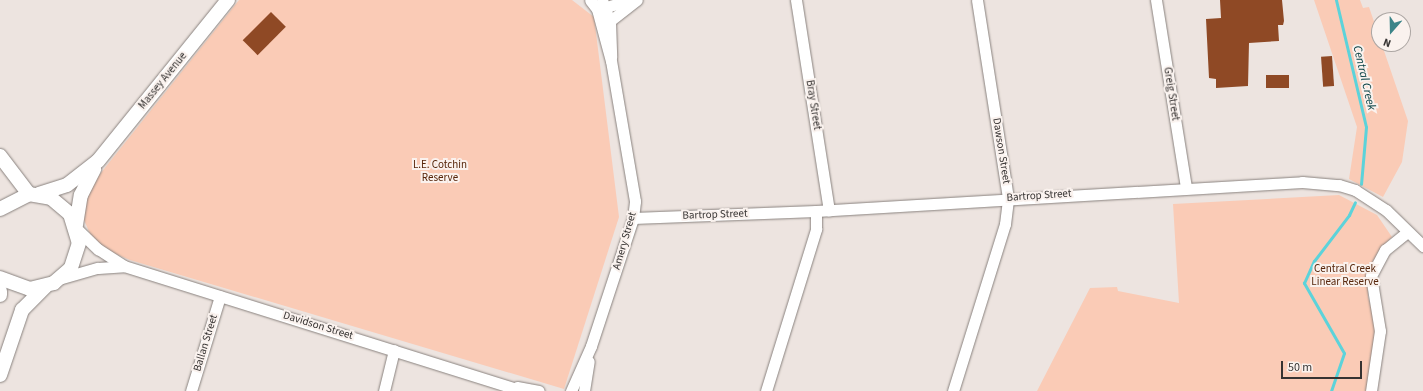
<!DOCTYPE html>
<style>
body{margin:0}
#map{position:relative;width:1423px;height:391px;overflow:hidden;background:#ede4e0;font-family:"Source Sans 3",sans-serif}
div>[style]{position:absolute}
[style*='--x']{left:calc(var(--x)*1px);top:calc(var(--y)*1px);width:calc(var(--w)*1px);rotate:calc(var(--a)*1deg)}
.green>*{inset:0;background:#facbb6}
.stream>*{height:3px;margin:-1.5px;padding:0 1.5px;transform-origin:1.5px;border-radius:1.5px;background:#5cd3da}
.building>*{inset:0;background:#8f4925;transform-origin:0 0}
.roads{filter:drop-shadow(0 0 1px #89827e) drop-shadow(0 0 1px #89827e)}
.minor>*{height:11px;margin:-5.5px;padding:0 5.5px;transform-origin:5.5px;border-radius:5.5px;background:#fff}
.tertiary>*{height:14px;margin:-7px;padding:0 7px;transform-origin:7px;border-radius:7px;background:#fff}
span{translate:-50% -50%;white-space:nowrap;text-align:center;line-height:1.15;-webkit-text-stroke:4px #faf2ee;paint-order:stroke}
.street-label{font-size:11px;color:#363332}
.park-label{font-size:11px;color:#57260b}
.water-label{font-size:12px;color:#013c3f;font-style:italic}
.north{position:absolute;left:1371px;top:12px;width:40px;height:40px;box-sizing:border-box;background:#faf2ee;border:1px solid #aca6a3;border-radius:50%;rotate:200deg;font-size:11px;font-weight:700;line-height:16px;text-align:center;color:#363332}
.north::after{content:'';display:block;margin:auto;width:14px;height:18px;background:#3b8488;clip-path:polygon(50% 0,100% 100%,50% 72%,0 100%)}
.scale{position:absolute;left:1281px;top:361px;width:81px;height:18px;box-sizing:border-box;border:2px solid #363332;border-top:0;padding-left:5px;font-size:12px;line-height:14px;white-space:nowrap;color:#363332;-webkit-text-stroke:3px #faf2ee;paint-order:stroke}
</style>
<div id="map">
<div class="green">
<i style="clip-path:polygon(239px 0,572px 0,594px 17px,619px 217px,564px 389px,130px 260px,104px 249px,91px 236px,84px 220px,84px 204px,96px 179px)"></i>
<i style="clip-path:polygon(1314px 0,1360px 0,1363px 8px,1369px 7px,1408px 121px,1402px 162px,1383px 197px,1349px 179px,1357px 127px)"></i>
<i style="clip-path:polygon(1339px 195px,1377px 215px,1392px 237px,1380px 249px,1368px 270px,1368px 297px,1376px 323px,1367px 391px,1037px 391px,1090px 288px,1117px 287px,1118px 291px,1179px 303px,1173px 204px)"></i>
</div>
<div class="stream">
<i style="--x:1336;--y:0;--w:130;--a:76.7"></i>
<i style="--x:1366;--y:127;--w:57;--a:95"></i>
<i style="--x:1331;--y:391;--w:40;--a:-71.1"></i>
<i style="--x:1344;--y:353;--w:81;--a:-119.7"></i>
<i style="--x:1304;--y:283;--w:24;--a:-66"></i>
<i style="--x:1314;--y:261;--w:58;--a:-52.7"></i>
<i style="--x:1349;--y:215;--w:14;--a:-65"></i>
</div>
<div class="building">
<i style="clip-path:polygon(1220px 0,1282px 0,1284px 21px,1283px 25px,1278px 25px,1279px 41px,1249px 43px,1248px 86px,1216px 88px,1216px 79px,1209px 78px,1206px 19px,1221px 18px)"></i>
<i style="left:271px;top:12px;width:21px;height:40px;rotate:45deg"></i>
<i style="left:1332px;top:56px;width:30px;height:11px;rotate:86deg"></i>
<i style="left:1289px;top:75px;width:13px;height:23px;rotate:90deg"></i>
</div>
<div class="roads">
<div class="minor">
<i style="--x:602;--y:0;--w:23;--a:70"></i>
<i style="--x:610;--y:22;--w:35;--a:88"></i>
<i style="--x:796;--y:0;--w:213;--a:81.1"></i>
<i style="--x:1156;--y:0;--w:189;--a:80.9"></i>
<i style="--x:600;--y:9;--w:30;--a:-17"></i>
<i style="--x:606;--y:24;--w:39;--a:-38"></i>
<i style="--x:633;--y:218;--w:183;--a:-2.2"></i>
<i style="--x:816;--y:211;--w:487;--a:-3.4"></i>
<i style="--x:1302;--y:182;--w:37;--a:5"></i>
<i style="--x:1339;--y:185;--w:17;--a:17"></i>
<i style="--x:1355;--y:190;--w:37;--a:33"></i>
<i style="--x:1386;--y:210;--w:52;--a:44.2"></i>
<i style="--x:78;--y:230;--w:28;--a:44"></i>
<i style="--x:98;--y:249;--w:31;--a:33"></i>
<i style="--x:124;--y:266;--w:418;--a:17.4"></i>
<i style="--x:62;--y:278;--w:37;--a:-16"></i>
<i style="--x:98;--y:268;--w:26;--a:-4"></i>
<i style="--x:517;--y:387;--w:22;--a:10"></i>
<i style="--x:191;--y:391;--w:99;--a:-73"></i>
<i style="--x:384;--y:391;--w:42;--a:-76.3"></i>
<i style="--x:571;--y:391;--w:49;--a:-66"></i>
<i style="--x:591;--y:346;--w:135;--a:-71.8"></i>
<i style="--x:633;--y:218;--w:17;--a:-83"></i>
<i style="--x:635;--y:201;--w:142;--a:-99.7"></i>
<i style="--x:611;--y:61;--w:54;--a:-105.1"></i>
<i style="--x:597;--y:9;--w:11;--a:-128"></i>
<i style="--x:584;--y:391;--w:30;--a:-81"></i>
<i style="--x:766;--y:391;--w:170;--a:-72.8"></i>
<i style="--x:816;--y:229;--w:18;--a:-90"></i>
<i style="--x:953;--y:391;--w:175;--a:-72.7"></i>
<i style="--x:1005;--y:224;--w:26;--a:-83"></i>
<i style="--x:1008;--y:198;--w:200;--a:-98.9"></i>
<i style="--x:1371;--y:391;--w:61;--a:-81.5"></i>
<i style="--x:1380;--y:331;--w:56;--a:-99.3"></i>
<i style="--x:1371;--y:276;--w:30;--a:-62"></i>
<i style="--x:1385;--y:250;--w:27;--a:-39"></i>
</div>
<div class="tertiary">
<i style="--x:0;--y:156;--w:48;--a:52.7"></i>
<i style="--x:39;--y:194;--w:29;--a:-18"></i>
<i style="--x:67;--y:185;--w:39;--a:-38"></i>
<i style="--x:98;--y:161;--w:207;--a:-51.1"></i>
<i style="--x:0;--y:209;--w:33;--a:-27"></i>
<i style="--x:29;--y:194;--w:22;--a:10"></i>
<i style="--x:51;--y:198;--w:25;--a:40"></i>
<i style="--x:70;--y:214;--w:30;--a:73"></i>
<i style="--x:79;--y:243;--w:26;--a:108"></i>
<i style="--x:71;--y:268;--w:23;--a:139"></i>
<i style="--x:54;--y:283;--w:25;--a:166"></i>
<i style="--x:30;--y:289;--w:32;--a:-160"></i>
<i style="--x:76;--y:225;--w:30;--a:-81"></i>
<i style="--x:81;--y:195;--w:29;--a:-63"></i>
<i style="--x:0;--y:291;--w:4;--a:90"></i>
<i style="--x:0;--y:375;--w:69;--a:-71.3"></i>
<i style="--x:22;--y:310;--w:33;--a:-45"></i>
</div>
</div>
<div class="street-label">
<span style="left:163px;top:81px;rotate:-51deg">Massey Avenue</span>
<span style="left:1171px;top:94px;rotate:81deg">Greig Street</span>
<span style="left:813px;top:105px;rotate:81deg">Bray Street</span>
<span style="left:1001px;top:151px;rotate:81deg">Dawson Street</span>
<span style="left:1039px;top:196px;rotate:-4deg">Bartrop Street</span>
<span style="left:715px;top:215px;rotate:-2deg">Bartrop Street</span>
<span style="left:625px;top:241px;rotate:-74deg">Amery Street</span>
<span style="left:318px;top:326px;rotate:17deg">Davidson Street</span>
<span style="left:206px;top:343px;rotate:-73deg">Ballan Street</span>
</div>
<div class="park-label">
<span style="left:440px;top:172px">L.E. Cotchin<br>Reserve</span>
<span style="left:1345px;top:276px">Central Creek<br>Linear Reserve</span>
</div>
<div class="water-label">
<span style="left:1364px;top:78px;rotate:77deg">Central Creek</span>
</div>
<div class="north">N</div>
<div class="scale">50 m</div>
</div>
